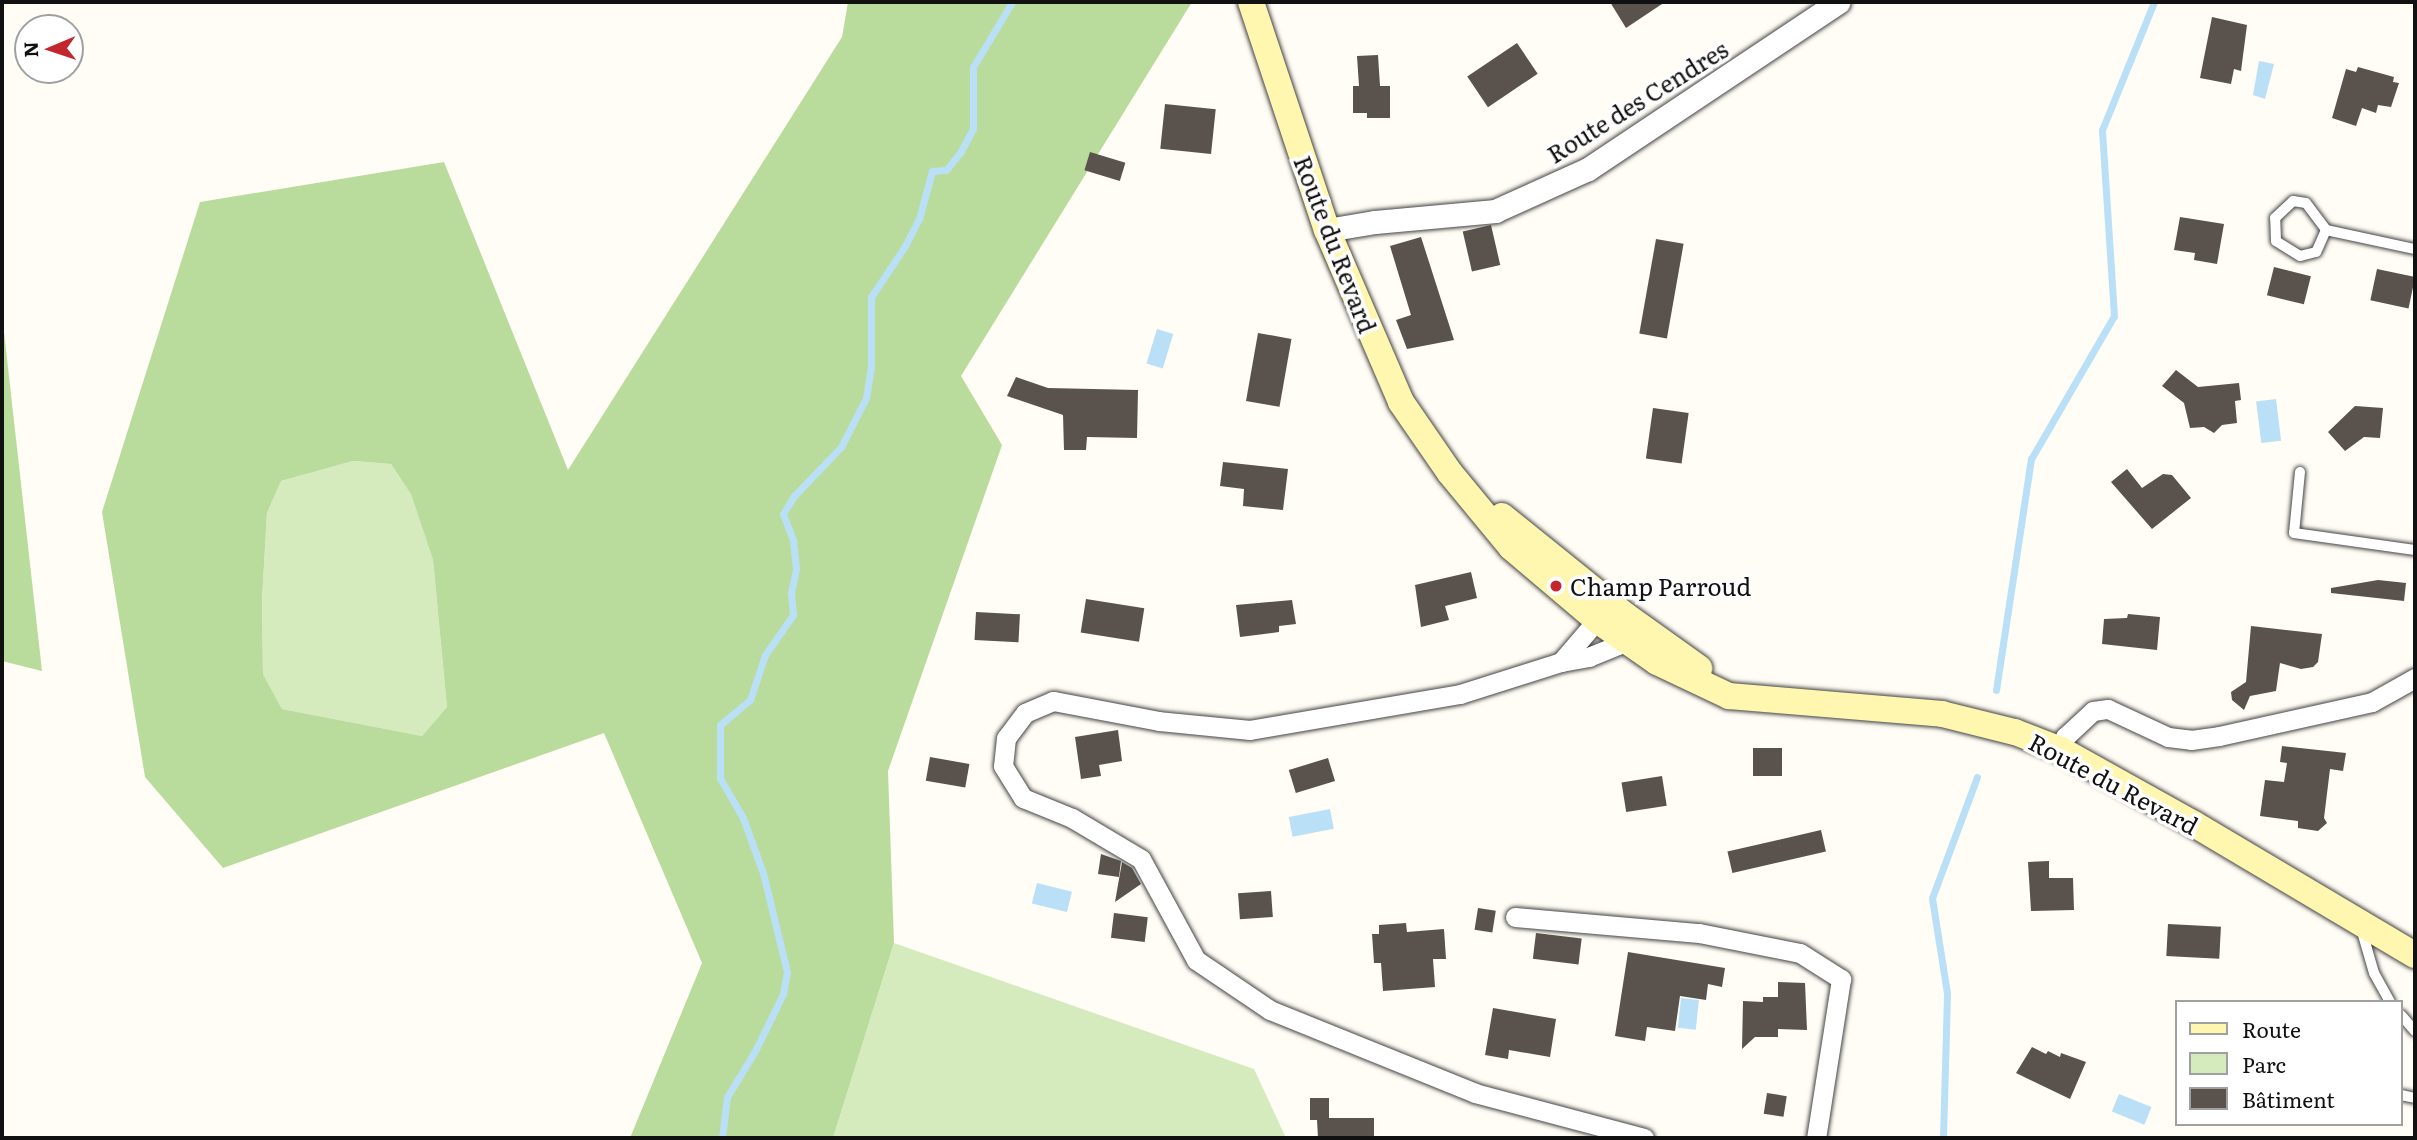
<!DOCTYPE html>
<meta charset="utf-8">
<style>
body{margin:0}
#map{position:relative;width:2417px;height:1140px;overflow:hidden;background:#fffdf5;font-family:Literata,serif}
div>[style]{position:absolute}
[style*='--x']{left:calc(var(--x)*1px);top:calc(var(--y)*1px);width:calc(var(--w)*1px);rotate:calc(var(--a)*1deg)}
.green>*{inset:0;background:#d5ebbd}
.forest>*{inset:0;background:#b9dc9c}
.water>*{inset:0;background:#b9e0f7;transform-origin:0 0}
.stream>*{height:7px;margin:-3.5px;padding:0 3.5px;transform-origin:3.5px;border-radius:3.5px;background:#b9e0f7}
.building>*{inset:0;background:#5a524d;transform-origin:0 0}
.roads{filter:drop-shadow(0 0 2px #444) drop-shadow(0 0 2px #444)}
.service>*{height:10px;margin:-5px;padding:0 5px;transform-origin:5px;border-radius:5px;background:#fff}
.minor>*{height:19px;margin:-9.5px;padding:0 9.5px;transform-origin:9.5px;border-radius:9.5px;background:#fff}
.tertiary>*{height:23px;margin:-11.5px;padding:0 11.5px;transform-origin:11.5px;border-radius:11.5px;background:#fff}
.secondary>*{height:26px;margin:-13px;padding:0 13px;transform-origin:13px;border-radius:13px;background:#fff6b0}
.dots>*{width:19px;height:19px;translate:-50% -50%;box-sizing:border-box;border:4px solid #fff;border-radius:50%}
span{translate:-50% -50%;white-space:nowrap;text-align:center;line-height:1.15;-webkit-text-stroke:7px #fff;paint-order:stroke}
.street-label{font-size:24px;color:#111}
.poi-label{font-size:24px;color:#111}
.left{translate:0 -50%;text-align:left}
.frame{position:absolute;inset:0;border:4px solid #111;pointer-events:none}
.legend{position:absolute;left:2175px;top:1000px;width:228px;height:126px;box-sizing:border-box;background:#fff;border:2px solid #a0a0a0;margin:0;padding:9px 12px;list-style:none;font-size:21px;color:#111}
.legend li{display:flex;align-items:center;gap:14px;height:35px}
.legend b{width:35px;border:2px solid #a0a0a0}
.north{position:absolute;left:14px;top:14px;width:70px;height:70px;box-sizing:border-box;background:#fff;border:2px solid #a0a0a0;border-radius:50%;rotate:268deg;font-size:19px;font-weight:700;line-height:28px;text-align:center;color:#111}
.north::after{content:'';display:block;margin:auto;width:24px;height:32px;background:#c4262e;clip-path:polygon(50% 0,100% 100%,50% 72%,0 100%)}
</style>
<div id="map">
<div class="green">
<i style="clip-path:polygon(353px 461px,391px 464px,411px 493px,433px 560px,447px 707px,422px 736px,282px 709px,263px 674px,262px 600px,267px 513px,281px 481px)"></i>
<i style="clip-path:polygon(894px 943px,1254px 1069px,1286px 1138px,833px 1138px)"></i>
</div>
<div class="forest">
<i style="clip-path:polygon(evenodd,848px 2px,1192px 2px,961px 376px,1002px 445px,888px 771px,894px 943px,833px 1138px,630px 1138px,702px 963px,604px 733px,223px 868px,145px 777px,102px 512px,200px 202px,444px 162px,568px 470px,842px 37px,848px 2px,353px 461px,391px 464px,411px 494px,433px 560px,447px 707px,422px 736px,282px 709px,263px 674px,262px 600px,267px 513px,281px 481px,353px 461px)"></i>
<i style="clip-path:polygon(2px 314px,42px 671px,2px 661px)"></i>
</div>
<div class="water">
<i style="clip-path:polygon(2259px 61px,2274px 64px,2265px 99px,2253px 95px)"></i>
<i style="left:1157px;top:329px;width:17px;height:36px;rotate:17deg"></i>
<i style="left:2276px;top:399px;width:42px;height:20px;rotate:83deg"></i>
<i style="left:1330px;top:809px;width:20px;height:42px;rotate:79deg"></i>
<i style="left:1037px;top:883px;width:36px;height:21px;rotate:14deg"></i>
<i style="left:1681px;top:998px;width:18px;height:30px;rotate:6deg"></i>
<i style="left:2119px;top:1094px;width:35px;height:19px;rotate:22deg"></i>
</div>
<div class="stream">
<i style="--x:1996;--y:690;--w:234;--a:-81.4"></i>
<i style="--x:2031;--y:459;--w:165;--a:-59.9"></i>
<i style="--x:2114;--y:316;--w:186;--a:-93.7"></i>
<i style="--x:2102;--y:130;--w:138;--a:-67.9"></i>
<i style="--x:722;--y:1138;--w:41;--a:-83"></i>
<i style="--x:727;--y:1097;--w:54;--a:-58.7"></i>
<i style="--x:755;--y:1051;--w:64;--a:-63.8"></i>
<i style="--x:783;--y:994;--w:22;--a:-80"></i>
<i style="--x:787;--y:972;--w:102;--a:-103.6"></i>
<i style="--x:763;--y:873;--w:59;--a:-110"></i>
<i style="--x:743;--y:818;--w:46;--a:-119.9"></i>
<i style="--x:720;--y:778;--w:53;--a:-90"></i>
<i style="--x:720;--y:725;--w:39;--a:-40"></i>
<i style="--x:750;--y:700;--w:47;--a:-71.6"></i>
<i style="--x:765;--y:655;--w:49;--a:-55"></i>
<i style="--x:793;--y:615;--w:22;--a:-95"></i>
<i style="--x:791;--y:593;--w:25;--a:-78"></i>
<i style="--x:796;--y:569;--w:29;--a:-96"></i>
<i style="--x:793;--y:540;--w:28;--a:-111"></i>
<i style="--x:783;--y:514;--w:21;--a:-59"></i>
<i style="--x:794;--y:496;--w:68;--a:-46.2"></i>
<i style="--x:841;--y:447;--w:55;--a:-63"></i>
<i style="--x:866;--y:398;--w:32;--a:-81"></i>
<i style="--x:871;--y:366;--w:69;--a:-90"></i>
<i style="--x:871;--y:297;--w:61;--a:-56.3"></i>
<i style="--x:905;--y:246;--w:30;--a:-63"></i>
<i style="--x:919;--y:219;--w:50;--a:-74.8"></i>
<i style="--x:932;--y:171;--w:14;--a:-4"></i>
<i style="--x:946;--y:170;--w:22;--a:-51"></i>
<i style="--x:960;--y:153;--w:27;--a:-62"></i>
<i style="--x:973;--y:129;--w:62;--a:-90"></i>
<i style="--x:973;--y:67;--w:76;--a:-59"></i>
<i style="--x:1943;--y:1138;--w:145;--a:-88.4"></i>
<i style="--x:1947;--y:993;--w:96;--a:-99"></i>
<i style="--x:1932;--y:898;--w:129;--a:-69.6"></i>
</div>
<div class="building">
<i style="clip-path:polygon(1610px 2px,1665px 2px,1626px 28px)"></i>
<i style="clip-path:polygon(2212px 17px,2247px 25px,2241px 71px,2234px 69px,2231px 84px,2200px 78px)"></i>
<i style="left:1517px;top:43px;width:37px;height:60px;rotate:56deg"></i>
<i style="clip-path:polygon(1378px 55px,1380px 86px,1390px 86px,1390px 118px,1367px 118px,1367px 113px,1353px 113px,1353px 86px,1359px 86px,1357px 56px)"></i>
<i style="clip-path:polygon(2358px 67px,2394px 77px,2393px 82px,2399px 83px,2391px 107px,2378px 105px,2376px 113px,2362px 108px,2356px 126px,2332px 118px,2346px 69px,2356px 72px)"></i>
<i style="left:1165px;top:104px;width:51px;height:45px;rotate:6deg"></i>
<i style="left:1090px;top:152px;width:37px;height:19px;rotate:17deg"></i>
<i style="clip-path:polygon(2180px 217px,2224px 224px,2217px 264px,2194px 260px,2195px 253px,2174px 250px)"></i>
<i style="left:1491px;top:225px;width:41px;height:29px;rotate:77deg"></i>
<i style="clip-path:polygon(1421px 237px,1454px 340px,1407px 349px,1396px 320px,1411px 315px,1390px 246px)"></i>
<i style="left:1656px;top:239px;width:28px;height:96px;rotate:10deg"></i>
<i style="left:2274px;top:267px;width:38px;height:29px;rotate:14deg"></i>
<i style="left:2377px;top:269px;width:39px;height:32px;rotate:12deg"></i>
<i style="left:1258px;top:333px;width:34px;height:69px;rotate:10deg"></i>
<i style="clip-path:polygon(2176px 370px,2198px 387px,2239px 383px,2241px 400px,2235px 401px,2237px 423px,2222px 425px,2214px 433px,2204px 427px,2190px 428px,2184px 403px,2162px 386px)"></i>
<i style="clip-path:polygon(1016px 377px,1048px 388px,1138px 390px,1137px 438px,1087px 437px,1086px 450px,1064px 450px,1063px 415px,1007px 396px)"></i>
<i style="clip-path:polygon(2355px 406px,2383px 408px,2380px 438px,2364px 437px,2345px 451px,2328px 432px)"></i>
<i style="left:1653px;top:408px;width:36px;height:51px;rotate:8deg"></i>
<i style="clip-path:polygon(1223px 462px,1288px 469px,1283px 510px,1243px 506px,1244px 489px,1220px 486px)"></i>
<i style="clip-path:polygon(2127px 469px,2142px 488px,2163px 474px,2172px 475px,2191px 498px,2152px 529px,2111px 482px)"></i>
<i style="clip-path:polygon(1471px 572px,1477px 598px,1445px 606px,1449px 620px,1421px 627px,1415px 585px)"></i>
<i style="clip-path:polygon(2378px 580px,2406px 583px,2404px 601px,2331px 593px,2331px 588px)"></i>
<i style="left:1086px;top:599px;width:59px;height:34px;rotate:9deg"></i>
<i style="clip-path:polygon(1292px 600px,1296px 624px,1279px 626px,1279px 632px,1240px 637px,1236px 605px)"></i>
<i style="left:976px;top:612px;width:44px;height:28px;rotate:3deg"></i>
<i style="clip-path:polygon(2128px 614px,2160px 617px,2157px 650px,2102px 644px,2104px 619px,2127px 618px)"></i>
<i style="clip-path:polygon(2251px 626px,2322px 634px,2318px 662px,2313px 667px,2301px 669px,2280px 663px,2276px 691px,2250px 696px,2244px 710px,2232px 700px,2231px 692px,2246px 682px)"></i>
<i style="clip-path:polygon(1118px 730px,1122px 761px,1099px 765px,1101px 776px,1081px 779px,1075px 737px)"></i>
<i style="clip-path:polygon(2282px 746px,2346px 753px,2343px 771px,2330px 769px,2324px 818px,2327px 823px,2318px 831px,2298px 828px,2298px 821px,2260px 816px,2265px 780px,2284px 782px,2287px 763px,2280px 762px)"></i>
<i style="left:1753px;top:748px;width:29px;height:28px"></i>
<i style="left:930px;top:757px;width:40px;height:24px;rotate:10deg"></i>
<i style="left:1328px;top:758px;width:24px;height:41px;rotate:73deg"></i>
<i style="left:1662px;top:776px;width:30px;height:41px;rotate:81deg"></i>
<i style="left:1821px;top:830px;width:22px;height:96px;rotate:77deg"></i>
<i style="clip-path:polygon(1101px 854px,1121px 861px,1119px 877px,1098px 874px)"></i>
<i style="clip-path:polygon(2049px 861px,2049px 878px,2073px 878px,2074px 910px,2031px 911px,2028px 862px)"></i>
<i style="clip-path:polygon(1122px 862px,1132px 868px,1141px 884px,1115px 902px)"></i>
<i style="left:1271px;top:891px;width:26px;height:33px;rotate:86deg"></i>
<i style="left:1478px;top:908px;width:18px;height:22px;rotate:9deg"></i>
<i style="left:1114px;top:913px;width:34px;height:25px;rotate:7deg"></i>
<i style="clip-path:polygon(1406px 923px,1407px 932px,1444px 929px,1446px 959px,1433px 959px,1435px 987px,1383px 991px,1381px 963px,1374px 963px,1372px 934px,1379px 934px,1379px 925px)"></i>
<i style="left:2168px;top:924px;width:53px;height:32px;rotate:3deg"></i>
<i style="left:1536px;top:933px;width:46px;height:26px;rotate:7deg"></i>
<i style="clip-path:polygon(1628px 952px,1725px 968px,1722px 987px,1708px 984px,1706px 1000px,1680px 996px,1675px 1031px,1647px 1027px,1645px 1041px,1615px 1036px)"></i>
<i style="clip-path:polygon(1778px 982px,1805px 983px,1807px 1030px,1778px 1029px,1778px 1037px,1755px 1037px,1742px 1049px,1743px 1001px,1763px 1002px,1763px 997px,1778px 997px)"></i>
<i style="clip-path:polygon(1493px 1008px,1556px 1019px,1550px 1057px,1509px 1050px,1508px 1059px,1485px 1055px)"></i>
<i style="clip-path:polygon(2032px 1047px,2046px 1054px,2048px 1051px,2060px 1057px,2061px 1053px,2086px 1062px,2070px 1099px,2016px 1073px)"></i>
<i style="left:1767px;top:1093px;width:20px;height:21px;rotate:9deg"></i>
<i style="clip-path:polygon(1310px 1098px,1329px 1098px,1329px 1118px,1374px 1118px,1374px 1138px,1318px 1138px,1317px 1120px,1310px 1120px)"></i>
</div>
<div class="roads">
<div class="service">
<i style="--x:2326;--y:230;--w:24;--a:114"></i>
<i style="--x:2316;--y:252;--w:16;--a:166"></i>
<i style="--x:2300;--y:256;--w:28;--a:-148"></i>
<i style="--x:2276;--y:241;--w:23;--a:-92"></i>
<i style="--x:2275;--y:218;--w:25;--a:-43"></i>
<i style="--x:2293;--y:201;--w:13;--a:9"></i>
<i style="--x:2306;--y:203;--w:34;--a:53"></i>
<i style="--x:2326;--y:230;--w:91;--a:12.1"></i>
<i style="--x:2300;--y:472;--w:61;--a:95.6"></i>
<i style="--x:2294;--y:533;--w:122;--a:8"></i>
<i style="--x:2361;--y:928;--w:47;--a:73.9"></i>
<i style="--x:2374;--y:973;--w:33;--a:61"></i>
<i style="--x:2401;--y:1015;--w:21;--a:49"></i>
<i style="--x:2401;--y:1095;--w:14;--a:12"></i>
</div>
<div class="minor">
<i style="--x:1561;--y:662;--w:55;--a:-49.4"></i>
<i style="--x:1597;--y:620;--w:29;--a:-8"></i>
<i style="--x:1626;--y:616;--w:23;--a:95"></i>
<i style="--x:1624;--y:639;--w:8;--a:135"></i>
<i style="--x:1618;--y:645;--w:31;--a:158"></i>
<i style="--x:1589;--y:657;--w:28;--a:170"></i>
<i style="--x:1561;--y:662;--w:106;--a:162.4"></i>
<i style="--x:1460;--y:694;--w:213;--a:170.3"></i>
<i style="--x:1250;--y:730;--w:91;--a:-174.4"></i>
<i style="--x:1159;--y:721;--w:108;--a:-169.3"></i>
<i style="--x:1053;--y:701;--w:30;--a:157"></i>
<i style="--x:1025;--y:713;--w:31;--a:127"></i>
<i style="--x:1006;--y:738;--w:28;--a:96"></i>
<i style="--x:1003;--y:766;--w:38;--a:58"></i>
<i style="--x:1023;--y:798;--w:53;--a:22.2"></i>
<i style="--x:1072;--y:818;--w:80;--a:30.7"></i>
<i style="--x:1141;--y:859;--w:115;--a:61.4"></i>
<i style="--x:1196;--y:960;--w:89;--a:34"></i>
<i style="--x:1270;--y:1010;--w:221;--a:22"></i>
<i style="--x:1475;--y:1093;--w:175;--a:14.9"></i>
<i style="--x:2061;--y:750;--w:14;--a:-73"></i>
<i style="--x:2065;--y:737;--w:38;--a:-43"></i>
<i style="--x:2093;--y:711;--w:15;--a:-8"></i>
<i style="--x:2108;--y:709;--w:66;--a:25"></i>
<i style="--x:2168;--y:737;--w:23;--a:7"></i>
<i style="--x:2191;--y:740;--w:28;--a:-8"></i>
<i style="--x:2219;--y:736;--w:157;--a:-12.5"></i>
<i style="--x:2372;--y:702;--w:49;--a:-29.2"></i>
<i style="--x:1515;--y:917;--w:185;--a:5"></i>
<i style="--x:1699;--y:933;--w:103;--a:11.2"></i>
<i style="--x:1800;--y:953;--w:49;--a:32.4"></i>
<i style="--x:1841;--y:979;--w:161;--a:98.9"></i>
</div>
<div class="tertiary">
<i style="--x:1327;--y:230;--w:49;--a:-9.5"></i>
<i style="--x:1375;--y:222;--w:121;--a:-5.2"></i>
<i style="--x:1495;--y:211;--w:102;--a:-24.3"></i>
<i style="--x:1588;--y:169;--w:301;--a:-33.7"></i>
</div>
<div class="secondary">
<i style="--x:1251;--y:2;--w:240;--a:71.6"></i>
<i style="--x:1327;--y:230;--w:187;--a:66.7"></i>
<i style="--x:1401;--y:402;--w:86;--a:55.4"></i>
<i style="--x:1450;--y:473;--w:96;--a:50.5"></i>
<i style="--x:1511;--y:547;--w:113;--a:40.3"></i>
<i style="--x:1597;--y:620;--w:73;--a:35"></i>
<i style="--x:1657;--y:662;--w:80;--a:25.3"></i>
<i style="--x:1729;--y:696;--w:214;--a:4.8"></i>
<i style="--x:1942;--y:714;--w:75;--a:13.9"></i>
<i style="--x:2015;--y:732;--w:49;--a:21.4"></i>
<i style="--x:2061;--y:750;--w:152;--a:29.1"></i>
<i style="--x:2194;--y:824;--w:257;--a:30.7"></i>
<i style="--x:1502;--y:516;--w:159;--a:38.9"></i>
<i style="--x:1626;--y:616;--w:90;--a:35.5"></i>
</div>
</div>
<div class="dots">
<i style="left:1556px;top:586px;background:#c4262e"></i>
</div>
<div class="street-label">
<span style="left:1637px;top:101px;rotate:-32deg">Route des Cendres</span>
<span style="left:1336px;top:244px;rotate:69deg">Route du Revard</span>
<span style="left:2114px;top:783px;rotate:28deg">Route du Revard</span>
</div>
<div class="poi-label">
<span class="left" style="left:1570px;top:586px">Champ Parroud</span>
</div>
<div class="frame"></div>
<ul class="legend">
<li><b style="height:9px;background:#fff6b0"></b>Route</li>
<li><b style="height:19px;background:#d5ebbd"></b>Parc</li>
<li><b style="height:19px;background:#5a524d"></b>Bâtiment</li>
</ul>
<div class="north">N</div>
</div>
